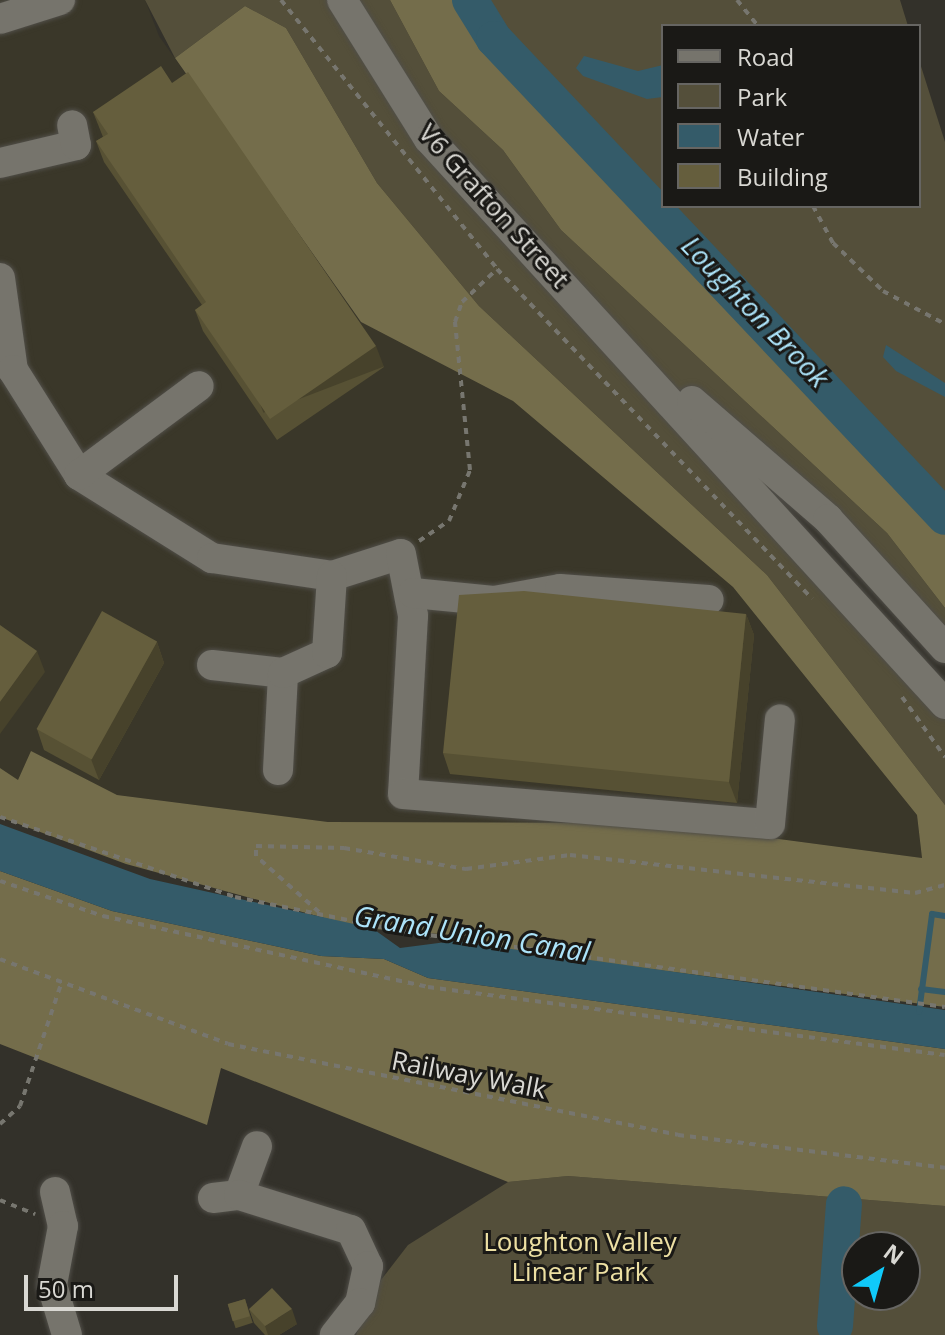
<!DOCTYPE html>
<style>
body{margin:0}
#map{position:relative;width:945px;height:1335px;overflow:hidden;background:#33312a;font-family:"Open Sans",sans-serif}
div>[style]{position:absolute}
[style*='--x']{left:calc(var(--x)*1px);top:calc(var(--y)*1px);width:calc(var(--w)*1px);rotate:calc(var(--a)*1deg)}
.built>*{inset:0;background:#3a3729}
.green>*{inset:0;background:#544f3a}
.forest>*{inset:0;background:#746d4b}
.water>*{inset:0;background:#345b69}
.stream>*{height:6px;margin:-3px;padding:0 3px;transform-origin:3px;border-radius:3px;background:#345b69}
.river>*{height:36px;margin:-18px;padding:0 18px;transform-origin:18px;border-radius:18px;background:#345b69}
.path>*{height:4px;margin-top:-2px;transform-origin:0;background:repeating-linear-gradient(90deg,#77766f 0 6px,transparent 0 12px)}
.roads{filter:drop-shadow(0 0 2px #504e48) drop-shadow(0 0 2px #504e48)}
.minor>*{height:30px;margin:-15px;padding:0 15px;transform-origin:15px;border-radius:15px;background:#76746c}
.wall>*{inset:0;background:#575134;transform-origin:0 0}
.shaded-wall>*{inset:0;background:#47422b;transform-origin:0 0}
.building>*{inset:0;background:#655e3d;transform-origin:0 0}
span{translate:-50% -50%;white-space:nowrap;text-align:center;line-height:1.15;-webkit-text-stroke:6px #1a1916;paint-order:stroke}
.street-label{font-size:26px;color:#d9d8d3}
.park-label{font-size:26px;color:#ede0a3}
.water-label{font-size:28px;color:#ace3f9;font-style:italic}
.legend{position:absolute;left:661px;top:24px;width:260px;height:184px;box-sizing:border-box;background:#1a1916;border:2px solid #666562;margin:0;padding:10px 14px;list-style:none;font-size:24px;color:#d9d8d3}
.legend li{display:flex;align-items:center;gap:16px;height:40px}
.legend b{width:40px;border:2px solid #666562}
.north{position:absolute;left:841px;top:1231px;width:80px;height:80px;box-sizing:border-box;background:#1a1916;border:2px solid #666562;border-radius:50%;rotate:37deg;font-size:22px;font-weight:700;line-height:32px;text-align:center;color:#d9d8d3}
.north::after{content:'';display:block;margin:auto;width:28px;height:36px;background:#10cafa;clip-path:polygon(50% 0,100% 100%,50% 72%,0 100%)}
.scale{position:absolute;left:24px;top:1275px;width:154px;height:36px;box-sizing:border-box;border:4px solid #d9d8d3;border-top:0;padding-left:10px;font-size:24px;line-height:28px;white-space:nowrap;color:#d9d8d3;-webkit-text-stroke:6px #1a1916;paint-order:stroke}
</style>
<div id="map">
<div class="built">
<i style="clip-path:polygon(0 0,145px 0,159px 36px,361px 322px,513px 401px,733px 587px,917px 815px,922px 858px,657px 823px,328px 822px,117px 795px,32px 752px,18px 781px,0 768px)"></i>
</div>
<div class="green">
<i style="clip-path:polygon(145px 0,390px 0,439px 91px,503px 150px,561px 230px,887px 533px,945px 608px,945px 648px,644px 364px,945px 704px,945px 805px,767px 575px,479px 306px,377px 183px,286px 28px,245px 6px,175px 58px)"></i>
<i style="clip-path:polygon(470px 0,900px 0,908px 26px,663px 26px,663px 206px,919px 206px,919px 60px,945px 142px,945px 517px,494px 39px)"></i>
<i style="clip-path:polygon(evenodd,568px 1176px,945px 1206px,945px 1335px,356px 1335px,381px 1280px,408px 1245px,508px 1182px,568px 1176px,857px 1247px,905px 1247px,905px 1295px,857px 1295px,857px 1247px)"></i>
</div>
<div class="forest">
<i style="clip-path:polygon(390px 0,470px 0,494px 39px,591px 144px,858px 416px,945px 517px,945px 608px,887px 533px,561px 230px,503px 150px,439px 91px)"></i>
<i style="clip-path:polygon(245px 6px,286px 28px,377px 183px,479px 306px,767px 575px,945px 805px,945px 1007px,519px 952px,466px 936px,361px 928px,126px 864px,0 817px,0 768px,18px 780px,31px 751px,117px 795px,328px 822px,657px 823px,922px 858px,917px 815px,733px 587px,513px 401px,361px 322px,175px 58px)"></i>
<i style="clip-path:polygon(0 871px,112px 911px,321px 956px,384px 959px,428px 978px,945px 1049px,945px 1206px,568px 1176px,508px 1182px,221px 1068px,207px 1125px,0 1044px)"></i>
</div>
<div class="water">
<i style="clip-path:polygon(584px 56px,638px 71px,663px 65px,663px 97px,647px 99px,583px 76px,576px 68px)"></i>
<i style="clip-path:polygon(886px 345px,945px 383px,945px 397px,896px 371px,883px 357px)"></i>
<i style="clip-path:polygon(0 824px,150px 879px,372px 928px,400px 948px,454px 941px,945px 1010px,945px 1049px,428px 978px,384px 959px,321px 956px,112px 911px,0 871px)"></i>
</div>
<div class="stream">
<i style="--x:921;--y:989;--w:24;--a:7"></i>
<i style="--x:919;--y:1012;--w:99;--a:-82.4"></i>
<i style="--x:932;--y:914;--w:13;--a:9"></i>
</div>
<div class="river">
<i style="--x:470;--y:0;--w:46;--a:58.4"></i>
<i style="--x:494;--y:39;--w:657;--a:46.66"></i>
<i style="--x:835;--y:1326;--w:122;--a:-85.8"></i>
</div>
<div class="path">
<i style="--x:281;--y:0;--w:345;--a:51.2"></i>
<i style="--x:497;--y:269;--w:456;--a:46.3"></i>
<i style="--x:737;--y:0;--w:33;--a:51"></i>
<i style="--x:813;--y:206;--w:42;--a:61.6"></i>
<i style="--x:833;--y:243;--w:69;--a:43.8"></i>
<i style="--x:883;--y:291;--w:70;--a:28"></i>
<i style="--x:419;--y:541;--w:36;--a:-34"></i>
<i style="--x:449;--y:521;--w:55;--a:-67.6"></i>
<i style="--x:470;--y:470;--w:149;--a:-95.8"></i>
<i style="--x:455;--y:322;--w:21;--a:-71"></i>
<i style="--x:462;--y:302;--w:48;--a:-43.3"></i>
<i style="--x:902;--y:697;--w:74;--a:54.4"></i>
<i style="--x:0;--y:817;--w:248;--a:18.8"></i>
<i style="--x:235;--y:897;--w:176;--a:11.5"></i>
<i style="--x:407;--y:932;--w:543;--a:7.94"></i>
<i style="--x:0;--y:881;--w:109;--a:18.8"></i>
<i style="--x:103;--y:916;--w:333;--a:12.3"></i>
<i style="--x:428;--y:987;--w:521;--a:7.49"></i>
<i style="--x:319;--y:912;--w:84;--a:-138.4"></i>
<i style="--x:256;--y:856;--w:10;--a:-90"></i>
<i style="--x:256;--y:846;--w:88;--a:1.3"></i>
<i style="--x:344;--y:848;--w:124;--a:9.8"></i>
<i style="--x:466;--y:869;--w:105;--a:-7.7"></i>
<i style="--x:570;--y:855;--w:347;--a:6.3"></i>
<i style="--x:915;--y:893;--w:31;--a:-15"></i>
<i style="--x:0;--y:959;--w:243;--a:20.4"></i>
<i style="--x:228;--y:1044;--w:459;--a:11.4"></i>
<i style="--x:678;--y:1135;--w:269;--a:7"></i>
<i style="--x:0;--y:1124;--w:27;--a:-42"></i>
<i style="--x:20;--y:1106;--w:129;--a:-71.4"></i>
<i style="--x:0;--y:1200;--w:38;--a:22"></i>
</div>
<div class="roads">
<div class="minor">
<i style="--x:342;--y:0;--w:164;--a:58"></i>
<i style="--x:429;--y:139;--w:765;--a:47.6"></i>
<i style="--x:0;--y:19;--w:63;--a:-17.6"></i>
<i style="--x:0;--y:163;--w:78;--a:-13.3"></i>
<i style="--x:76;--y:145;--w:20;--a:-101"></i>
<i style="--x:0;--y:278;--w:93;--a:82"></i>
<i style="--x:13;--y:370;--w:124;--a:57.8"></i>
<i style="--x:79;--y:475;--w:157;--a:32"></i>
<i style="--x:212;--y:558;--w:121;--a:8.5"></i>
<i style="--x:332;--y:576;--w:72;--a:-17.7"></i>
<i style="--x:401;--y:554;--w:63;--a:79"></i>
<i style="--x:413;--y:616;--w:178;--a:93.2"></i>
<i style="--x:403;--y:794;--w:368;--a:4.7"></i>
<i style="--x:770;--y:824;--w:105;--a:-84.6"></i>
<i style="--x:692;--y:401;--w:180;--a:40.9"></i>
<i style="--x:828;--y:519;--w:174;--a:47.8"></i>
<i style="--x:79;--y:475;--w:149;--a:-36.6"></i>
<i style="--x:413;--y:593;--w:81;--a:5.6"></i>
<i style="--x:494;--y:601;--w:67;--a:-10.3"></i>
<i style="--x:560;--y:589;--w:149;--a:4.2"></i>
<i style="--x:212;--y:665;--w:71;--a:6.4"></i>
<i style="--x:278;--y:770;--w:97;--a:-87"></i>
<i style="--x:283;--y:673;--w:48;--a:-24.4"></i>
<i style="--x:327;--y:653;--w:77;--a:-86.3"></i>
<i style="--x:55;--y:1192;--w:35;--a:77"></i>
<i style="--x:63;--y:1226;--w:60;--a:100.6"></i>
<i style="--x:52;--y:1285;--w:52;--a:73.3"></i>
<i style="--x:239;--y:1195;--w:52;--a:-69.8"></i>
<i style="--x:213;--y:1198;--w:26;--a:-7"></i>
<i style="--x:239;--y:1195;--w:117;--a:17.4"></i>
<i style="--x:351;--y:1230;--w:40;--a:65"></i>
<i style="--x:368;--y:1266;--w:38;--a:102"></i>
<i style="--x:360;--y:1303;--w:41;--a:128"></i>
</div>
</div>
<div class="wall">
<i style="clip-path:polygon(172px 83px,384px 367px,277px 440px,203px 331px,195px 310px,202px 305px,104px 162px,96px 141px,103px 137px,93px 112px)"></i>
<i style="clip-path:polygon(746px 614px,754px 635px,737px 803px,450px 774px,443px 753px)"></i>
<i style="clip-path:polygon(157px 642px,164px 663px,99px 780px,44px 750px,37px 729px)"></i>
<i style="left:245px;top:1299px;width:25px;height:18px;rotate:72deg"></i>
<i style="clip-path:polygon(249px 1309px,297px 1324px,279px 1335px,265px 1335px,254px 1323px)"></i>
</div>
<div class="shaded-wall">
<i style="left:376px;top:346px;width:22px;height:129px;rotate:69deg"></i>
<i style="clip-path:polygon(746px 614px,754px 635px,737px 803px,729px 782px)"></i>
<i style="clip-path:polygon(157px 642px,164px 663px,99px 780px,91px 759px)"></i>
<i style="clip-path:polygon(37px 651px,45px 672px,0 734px,0 702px)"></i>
<i style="clip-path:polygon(292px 1309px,297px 1324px,279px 1335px,268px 1335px,265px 1326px)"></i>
</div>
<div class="building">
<i style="clip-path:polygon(161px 66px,172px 83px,188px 72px,376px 346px,270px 419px,195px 310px,206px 302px,96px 141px,108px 134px,93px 112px)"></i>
<i style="clip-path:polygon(524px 591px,746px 614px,729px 782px,443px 753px,459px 595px)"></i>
<i style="left:102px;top:611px;width:63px;height:135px;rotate:29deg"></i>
<i style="clip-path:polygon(0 625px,37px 651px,0 702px)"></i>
<i style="clip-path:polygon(272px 1288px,292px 1309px,265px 1326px,249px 1309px)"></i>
<i style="left:245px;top:1299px;width:18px;height:18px;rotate:74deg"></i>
</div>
<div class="street-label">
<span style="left:494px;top:206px;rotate:48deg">V6 Grafton Street</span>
<span style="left:469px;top:1075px;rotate:11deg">Railway Walk</span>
</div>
<div class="park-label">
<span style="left:580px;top:1257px">Loughton Valley<br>Linear Park</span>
</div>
<div class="water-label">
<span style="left:756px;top:311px;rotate:46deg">Loughton Brook</span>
<span style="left:472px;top:933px;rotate:9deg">Grand Union Canal</span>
</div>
<ul class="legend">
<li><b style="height:10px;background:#76746c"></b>Road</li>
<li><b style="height:22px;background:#544f3a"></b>Park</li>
<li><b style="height:22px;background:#345b69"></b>Water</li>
<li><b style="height:22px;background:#655e3d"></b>Building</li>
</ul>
<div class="north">N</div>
<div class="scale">50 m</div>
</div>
